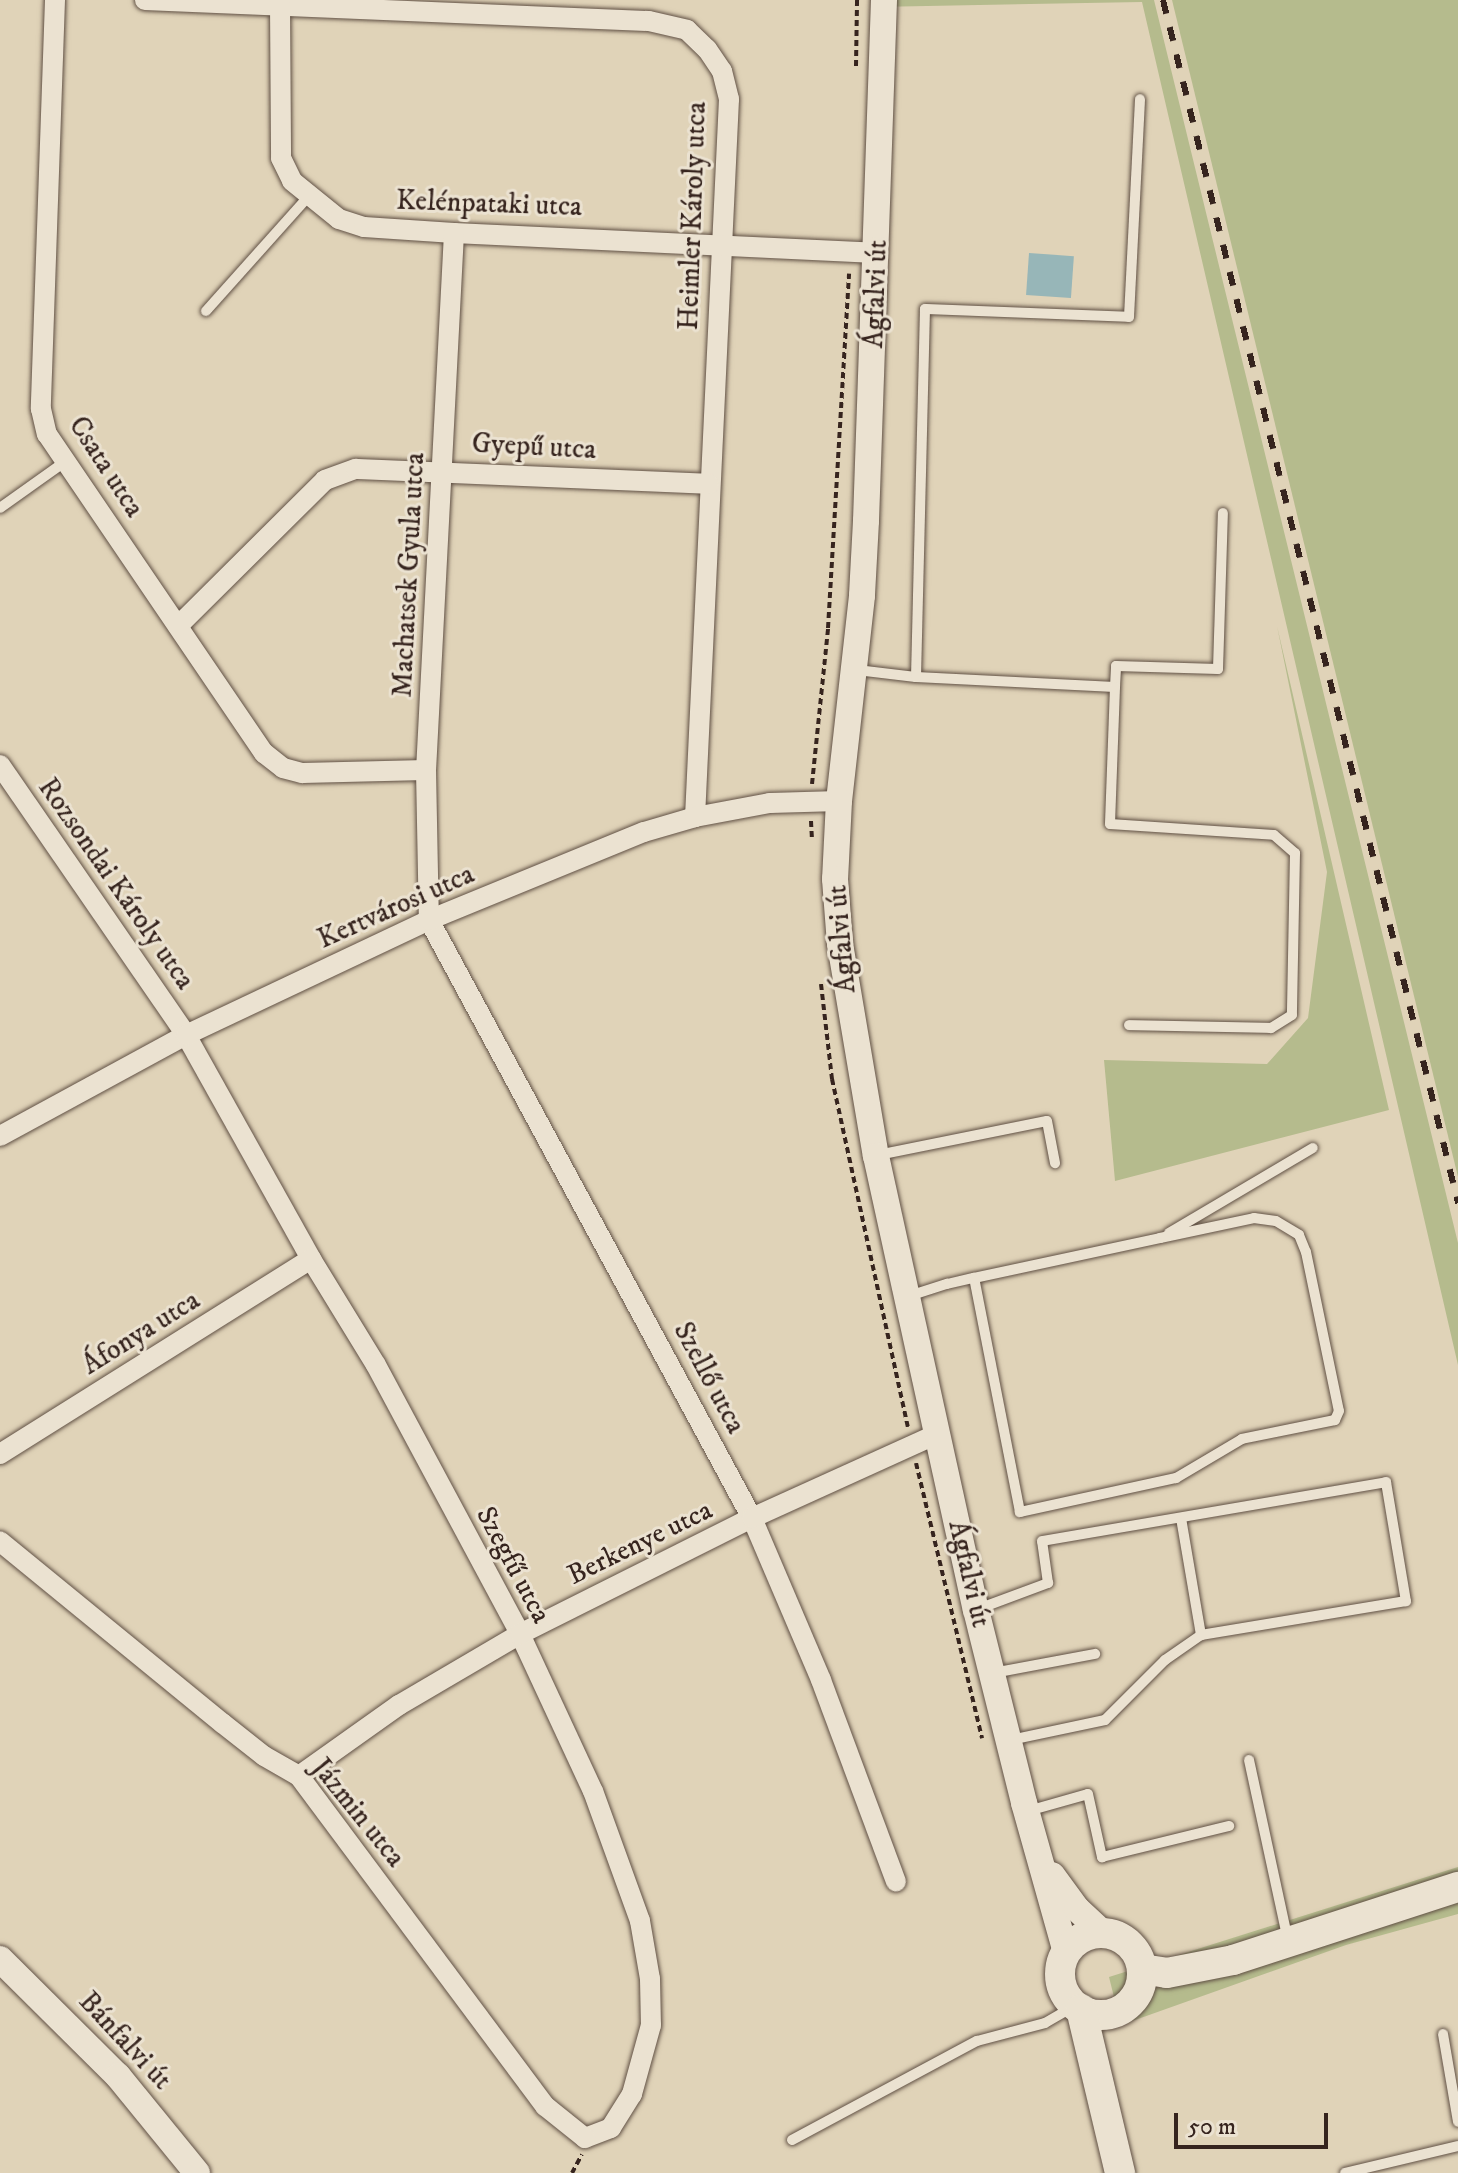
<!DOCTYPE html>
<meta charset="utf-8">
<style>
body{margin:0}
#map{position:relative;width:1458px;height:2173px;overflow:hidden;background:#e0d3b8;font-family:"IM FELL DW Pica",serif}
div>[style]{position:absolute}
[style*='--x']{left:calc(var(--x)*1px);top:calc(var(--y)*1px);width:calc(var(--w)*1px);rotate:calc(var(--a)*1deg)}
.green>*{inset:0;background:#b5bb8d}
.water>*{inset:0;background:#97b6b8;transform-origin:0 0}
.path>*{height:4px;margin-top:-2px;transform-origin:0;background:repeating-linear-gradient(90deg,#36241e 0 6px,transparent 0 10px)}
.roads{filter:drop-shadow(0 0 2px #605044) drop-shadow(0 0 2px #605044)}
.service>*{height:10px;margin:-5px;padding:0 5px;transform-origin:5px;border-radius:5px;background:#ebe2d1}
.minor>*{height:20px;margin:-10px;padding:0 10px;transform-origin:10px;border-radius:10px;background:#ebe2d1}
.tertiary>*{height:26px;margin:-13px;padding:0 13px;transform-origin:13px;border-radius:13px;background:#ebe2d1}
.secondary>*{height:30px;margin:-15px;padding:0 15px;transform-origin:15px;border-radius:15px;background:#ebe2d1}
.secondary>.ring{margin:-15px;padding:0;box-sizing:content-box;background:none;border:30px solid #ebe2d1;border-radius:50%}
.rail>*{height:6px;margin-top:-3px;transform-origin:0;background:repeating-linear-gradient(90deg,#36241e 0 14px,transparent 0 28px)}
span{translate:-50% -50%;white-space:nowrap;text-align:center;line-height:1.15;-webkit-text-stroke:6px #ebe2d1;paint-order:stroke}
.street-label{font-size:28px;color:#36241e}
.scale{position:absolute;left:1174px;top:2113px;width:154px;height:36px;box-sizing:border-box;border:4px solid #36241e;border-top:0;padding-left:10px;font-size:24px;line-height:28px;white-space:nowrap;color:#36241e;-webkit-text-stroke:6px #ebe2d1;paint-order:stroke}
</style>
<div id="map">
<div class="green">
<i style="clip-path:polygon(875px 0,1154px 0,1458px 1243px,1458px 1365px,1142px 2px,875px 7px)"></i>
<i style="clip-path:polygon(1172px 0,1458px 0,1458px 1177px)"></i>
<i style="clip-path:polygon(1277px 626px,1389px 1110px,1115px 1181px,1104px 1060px,1267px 1064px,1308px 1018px,1327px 872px)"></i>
<i style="clip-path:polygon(1458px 1867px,1458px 1914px,1346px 1945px,1121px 2025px,1109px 1977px)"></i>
</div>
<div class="water">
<i style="left:1029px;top:253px;width:45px;height:42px;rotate:4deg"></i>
</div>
<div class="path">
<i style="--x:856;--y:66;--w:66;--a:-89.1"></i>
<i style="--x:812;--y:784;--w:157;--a:-84.1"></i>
<i style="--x:828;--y:628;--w:355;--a:-86.6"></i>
<i style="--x:811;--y:821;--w:19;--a:87"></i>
<i style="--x:821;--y:984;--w:96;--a:83.4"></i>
<i style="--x:832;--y:1079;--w:356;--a:77.7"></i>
<i style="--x:916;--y:1463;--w:283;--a:76.5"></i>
<i style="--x:1051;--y:1969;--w:31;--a:73"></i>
<i style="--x:572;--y:2173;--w:21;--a:-62"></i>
</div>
<div class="roads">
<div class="service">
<i style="--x:206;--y:311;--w:154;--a:-48.2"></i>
<i style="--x:0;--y:508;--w:81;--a:-35.5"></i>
<i style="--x:857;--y:670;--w:59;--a:6.8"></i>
<i style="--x:916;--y:677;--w:199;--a:2.9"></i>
<i style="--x:1115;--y:687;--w:21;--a:-87"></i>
<i style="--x:1116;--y:666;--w:102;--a:1.7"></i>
<i style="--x:1218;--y:669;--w:156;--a:-88.2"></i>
<i style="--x:916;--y:677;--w:368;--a:-88.6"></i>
<i style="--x:925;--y:309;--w:204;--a:2.2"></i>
<i style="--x:1129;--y:317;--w:218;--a:-87.1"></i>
<i style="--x:1115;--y:687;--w:137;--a:92.1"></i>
<i style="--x:1110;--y:824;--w:164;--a:3.8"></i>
<i style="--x:1274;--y:835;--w:28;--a:41"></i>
<i style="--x:1295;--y:853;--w:162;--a:91.1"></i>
<i style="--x:1292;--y:1015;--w:25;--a:148"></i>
<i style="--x:1271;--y:1028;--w:142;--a:-178.8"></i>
<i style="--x:878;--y:1155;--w:172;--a:-11.4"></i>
<i style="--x:1047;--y:1121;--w:43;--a:79.2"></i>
<i style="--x:1169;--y:1233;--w:167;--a:-30.6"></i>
<i style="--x:909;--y:1296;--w:40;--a:-18"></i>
<i style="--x:947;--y:1284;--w:28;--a:-13"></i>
<i style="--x:974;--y:1278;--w:190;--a:-12.1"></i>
<i style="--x:1160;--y:1238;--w:96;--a:-12"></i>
<i style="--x:1254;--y:1218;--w:22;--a:8"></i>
<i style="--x:1276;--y:1221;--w:27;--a:31"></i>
<i style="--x:1299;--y:1235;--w:18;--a:68"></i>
<i style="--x:1306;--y:1252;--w:162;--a:78.3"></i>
<i style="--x:1339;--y:1411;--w:10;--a:114"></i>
<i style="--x:1335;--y:1420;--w:95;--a:168.5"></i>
<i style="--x:1242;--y:1439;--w:77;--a:149.4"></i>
<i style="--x:1176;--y:1478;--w:160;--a:167.7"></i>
<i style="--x:1020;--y:1512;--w:238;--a:-101.1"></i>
<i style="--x:1181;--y:1518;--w:119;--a:80.3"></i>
<i style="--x:978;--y:1609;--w:75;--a:-20.4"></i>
<i style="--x:1048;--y:1583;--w:42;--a:-98.1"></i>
<i style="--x:1042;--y:1541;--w:349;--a:-9.7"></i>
<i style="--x:1386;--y:1482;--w:121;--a:80.5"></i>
<i style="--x:1406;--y:1601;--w:208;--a:170.6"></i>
<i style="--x:1201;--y:1635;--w:44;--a:145.2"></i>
<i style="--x:1165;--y:1660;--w:85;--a:135"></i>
<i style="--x:1105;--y:1720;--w:96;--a:168"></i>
<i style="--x:993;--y:1673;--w:104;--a:-10.6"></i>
<i style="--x:1249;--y:1760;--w:184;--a:77.8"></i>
<i style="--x:1028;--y:1811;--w:62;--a:-15.8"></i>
<i style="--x:1088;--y:1794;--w:65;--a:77.5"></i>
<i style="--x:1102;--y:1857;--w:131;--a:-13.7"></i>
<i style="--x:1443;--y:2034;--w:89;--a:80.3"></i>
<i style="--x:792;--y:2140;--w:210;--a:-28.2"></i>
<i style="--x:977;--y:2041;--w:70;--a:-14.8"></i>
<i style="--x:1045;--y:2023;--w:34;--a:-30"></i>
<i style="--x:1345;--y:2173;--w:116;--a:-13.4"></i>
</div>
<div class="minor">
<i style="--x:55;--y:0;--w:409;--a:92"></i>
<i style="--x:41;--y:409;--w:26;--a:77"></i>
<i style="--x:47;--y:434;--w:386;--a:55.8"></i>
<i style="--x:264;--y:753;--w:24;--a:38"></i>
<i style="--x:283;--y:768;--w:20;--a:15"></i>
<i style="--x:302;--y:773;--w:124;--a:-1.4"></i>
<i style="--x:145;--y:0;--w:504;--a:2.39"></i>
<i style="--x:649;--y:21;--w:39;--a:13"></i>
<i style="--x:687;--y:30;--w:28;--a:44"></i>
<i style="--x:707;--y:49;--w:27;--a:56"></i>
<i style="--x:722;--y:71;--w:29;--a:76"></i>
<i style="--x:729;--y:99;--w:719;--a:92.71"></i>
<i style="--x:280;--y:5;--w:153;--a:89.6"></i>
<i style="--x:281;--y:158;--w:25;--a:64"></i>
<i style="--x:292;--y:181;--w:60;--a:39"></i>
<i style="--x:339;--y:219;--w:26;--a:18"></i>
<i style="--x:364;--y:227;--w:90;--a:3.8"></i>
<i style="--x:454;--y:233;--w:424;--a:2.7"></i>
<i style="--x:454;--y:233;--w:538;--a:92.98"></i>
<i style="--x:426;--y:770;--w:150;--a:88.9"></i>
<i style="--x:429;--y:920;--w:680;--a:61.63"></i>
<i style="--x:752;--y:1518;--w:176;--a:66.9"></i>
<i style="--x:821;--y:1680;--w:215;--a:69.6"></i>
<i style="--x:178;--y:626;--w:207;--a:-44.8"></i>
<i style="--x:325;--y:480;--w:33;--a:-20"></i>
<i style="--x:356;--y:469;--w:353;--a:2.4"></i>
<i style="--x:0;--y:765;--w:328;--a:55.4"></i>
<i style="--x:186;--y:1035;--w:257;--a:60.8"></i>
<i style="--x:311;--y:1259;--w:124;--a:58.5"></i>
<i style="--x:376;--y:1365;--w:305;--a:61.8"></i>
<i style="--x:520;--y:1634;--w:173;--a:65.1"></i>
<i style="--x:593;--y:1791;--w:138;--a:70.1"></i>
<i style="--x:640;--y:1921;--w:59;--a:80.2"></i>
<i style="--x:650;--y:1979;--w:46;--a:88.8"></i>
<i style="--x:651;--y:2025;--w:72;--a:105.4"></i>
<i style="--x:632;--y:2094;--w:40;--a:122"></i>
<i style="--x:611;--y:2128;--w:28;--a:159"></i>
<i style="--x:585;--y:2138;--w:51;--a:-141.3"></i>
<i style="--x:545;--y:2106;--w:412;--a:-126.7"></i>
<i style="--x:299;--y:1776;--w:40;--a:-150.3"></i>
<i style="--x:264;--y:1756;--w:53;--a:-141.8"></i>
<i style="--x:222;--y:1723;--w:287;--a:-140.7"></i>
<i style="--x:0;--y:1136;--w:212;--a:-28.5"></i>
<i style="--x:186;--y:1035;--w:269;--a:-25.3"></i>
<i style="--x:429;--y:920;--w:232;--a:-22.3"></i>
<i style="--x:644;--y:832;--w:53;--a:-16.4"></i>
<i style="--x:695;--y:817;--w:76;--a:-10.6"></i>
<i style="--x:770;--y:803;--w:69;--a:-1.7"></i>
<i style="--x:0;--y:1454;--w:367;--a:-32.1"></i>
<i style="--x:299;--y:1776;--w:123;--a:-35.4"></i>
<i style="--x:399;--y:1705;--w:140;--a:-30.4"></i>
<i style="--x:520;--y:1634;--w:259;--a:-26.6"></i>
<i style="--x:752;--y:1518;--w:203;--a:-24.4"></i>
</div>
<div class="tertiary">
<i style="--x:884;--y:0;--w:521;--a:91.98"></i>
<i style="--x:866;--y:521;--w:75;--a:93.1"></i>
<i style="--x:862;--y:596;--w:206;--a:96.4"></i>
<i style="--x:839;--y:801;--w:78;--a:92.9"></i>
<i style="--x:835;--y:879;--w:65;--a:85.6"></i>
<i style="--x:840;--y:944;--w:215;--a:80.4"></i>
<i style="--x:876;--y:1156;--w:465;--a:77.6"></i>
<i style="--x:976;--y:1610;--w:199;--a:76"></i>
<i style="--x:1024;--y:1803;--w:155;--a:74.3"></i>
<i style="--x:1052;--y:1875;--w:42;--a:53.7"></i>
<i style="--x:1077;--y:1909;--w:35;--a:43"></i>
<i style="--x:0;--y:1959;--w:166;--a:44.8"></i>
<i style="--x:118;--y:2076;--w:125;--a:50.8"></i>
</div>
<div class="secondary">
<i class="ring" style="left:1060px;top:1933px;width:52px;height:52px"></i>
<i style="--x:1142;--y:1969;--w:25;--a:9"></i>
<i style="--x:1167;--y:1973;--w:67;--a:-11.1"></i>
<i style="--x:1233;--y:1960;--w:237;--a:-18"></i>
<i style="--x:1081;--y:2009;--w:169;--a:76.6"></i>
</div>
</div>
<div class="rail">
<i style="--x:1163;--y:0;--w:1239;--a:76.22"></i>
</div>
<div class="street-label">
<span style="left:489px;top:204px;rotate:2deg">Kelénpataki utca</span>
<span style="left:693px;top:216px;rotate:-88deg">Heimler Károly utca</span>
<span style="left:876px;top:294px;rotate:-88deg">Ágfalvi út</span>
<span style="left:534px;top:447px;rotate:3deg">Gyepű utca</span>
<span style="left:106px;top:467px;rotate:57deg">Csata utca</span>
<span style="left:409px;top:575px;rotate:-87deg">Machatsek Gyula utca</span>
<span style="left:116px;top:884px;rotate:55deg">Rozsondai Károly utca</span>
<span style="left:396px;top:907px;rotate:-24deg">Kertvárosi utca</span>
<span style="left:842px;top:939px;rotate:-95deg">Ágfalvi út</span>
<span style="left:141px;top:1333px;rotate:-32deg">Áfonya utca</span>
<span style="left:709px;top:1378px;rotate:62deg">Szellő utca</span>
<span style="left:640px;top:1543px;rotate:-26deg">Berkenye utca</span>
<span style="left:513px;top:1565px;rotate:62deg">Szegfű utca</span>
<span style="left:969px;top:1574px;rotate:77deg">Ágfalvi út</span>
<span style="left:358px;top:1813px;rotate:51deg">Jázmin utca</span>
<span style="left:125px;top:2041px;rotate:47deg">Bánfalvi út</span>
</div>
<div class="scale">50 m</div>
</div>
